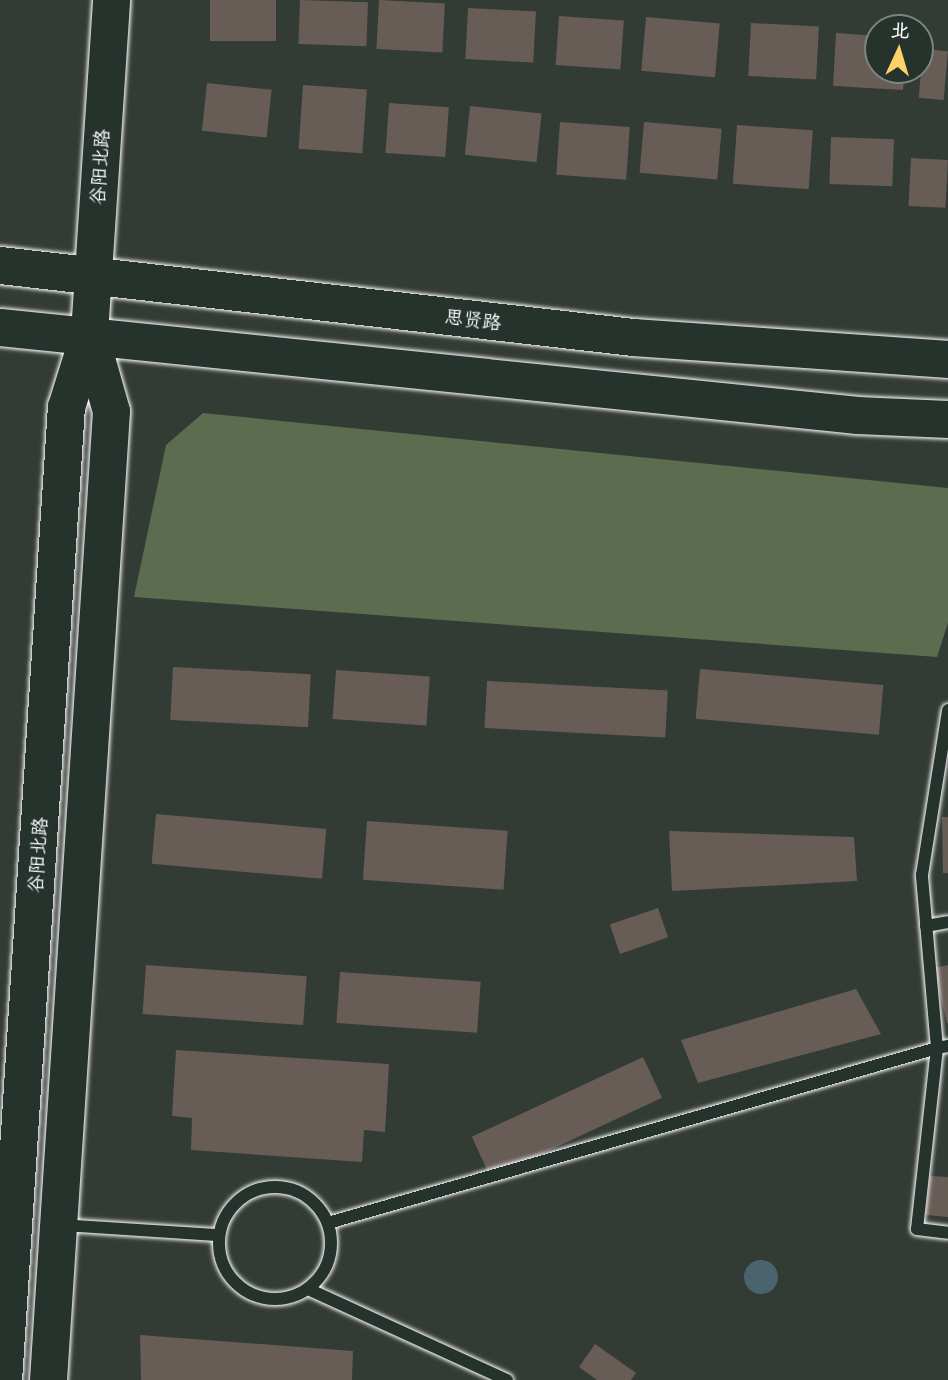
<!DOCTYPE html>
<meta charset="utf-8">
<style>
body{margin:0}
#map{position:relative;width:948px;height:1380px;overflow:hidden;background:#333b35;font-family:Mali,"LXGW WenKai TC",sans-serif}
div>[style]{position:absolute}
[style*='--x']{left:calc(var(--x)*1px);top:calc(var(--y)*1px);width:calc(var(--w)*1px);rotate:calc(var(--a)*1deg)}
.green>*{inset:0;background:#5b6c4f}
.water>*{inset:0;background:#4a646f}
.round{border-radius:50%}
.building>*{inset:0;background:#685c57;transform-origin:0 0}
.roads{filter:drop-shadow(0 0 2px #fff) drop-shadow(0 0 2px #fff)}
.lane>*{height:12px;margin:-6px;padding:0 6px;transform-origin:6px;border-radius:6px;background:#26332d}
.lane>.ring{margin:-6px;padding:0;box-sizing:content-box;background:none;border:12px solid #26332d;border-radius:50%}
.secondary>*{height:37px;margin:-18.5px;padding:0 18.5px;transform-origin:18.5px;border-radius:18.5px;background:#26332d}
span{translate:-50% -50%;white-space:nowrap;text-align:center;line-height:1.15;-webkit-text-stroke:5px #26332d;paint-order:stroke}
.street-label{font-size:19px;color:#fff}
.north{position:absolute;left:864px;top:14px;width:70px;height:70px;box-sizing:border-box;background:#26332d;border:2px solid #7d8581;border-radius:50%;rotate:4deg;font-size:19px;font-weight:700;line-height:28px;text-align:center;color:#fff}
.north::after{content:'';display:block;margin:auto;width:24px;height:32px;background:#ffd166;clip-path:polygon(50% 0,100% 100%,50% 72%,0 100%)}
</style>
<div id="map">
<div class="green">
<i style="clip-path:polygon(203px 413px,948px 488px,948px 623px,937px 657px,134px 597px,166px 445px)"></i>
</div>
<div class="water">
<i class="round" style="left:744px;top:1260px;width:34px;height:34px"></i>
</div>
<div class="building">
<i style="left:210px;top:0;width:66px;height:41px"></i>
<i style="left:300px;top:0;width:68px;height:44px;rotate:2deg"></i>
<i style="left:379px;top:0;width:66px;height:49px;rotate:3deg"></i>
<i style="left:468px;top:8px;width:68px;height:51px;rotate:3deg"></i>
<i style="left:559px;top:16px;width:65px;height:49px;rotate:4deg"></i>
<i style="left:646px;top:17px;width:74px;height:54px;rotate:5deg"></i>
<i style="left:751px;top:23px;width:68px;height:53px;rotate:3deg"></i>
<i style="clip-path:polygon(836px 33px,878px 36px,878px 70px,905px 70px,903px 90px,833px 86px)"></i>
<i style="left:923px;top:49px;width:25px;height:49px;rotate:5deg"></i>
<i style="left:207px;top:83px;width:65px;height:48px;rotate:6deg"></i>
<i style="left:303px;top:85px;width:64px;height:64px;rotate:4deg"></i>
<i style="left:389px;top:103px;width:60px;height:50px;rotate:4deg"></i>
<i style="left:470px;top:106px;width:72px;height:49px;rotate:6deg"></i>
<i style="left:560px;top:122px;width:70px;height:53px;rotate:4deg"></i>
<i style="left:644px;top:122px;width:78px;height:51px;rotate:5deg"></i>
<i style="left:737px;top:125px;width:76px;height:59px;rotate:4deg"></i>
<i style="left:831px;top:137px;width:63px;height:47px;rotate:2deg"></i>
<i style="left:911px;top:158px;width:37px;height:48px;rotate:3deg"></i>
<i style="left:173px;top:667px;width:138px;height:53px;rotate:3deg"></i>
<i style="left:700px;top:669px;width:184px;height:50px;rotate:5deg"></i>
<i style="left:336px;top:670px;width:94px;height:49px;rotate:4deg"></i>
<i style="left:487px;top:681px;width:181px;height:47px;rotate:3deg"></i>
<i style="left:156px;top:814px;width:171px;height:50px;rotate:5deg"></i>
<i style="clip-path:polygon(942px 817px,948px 817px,948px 873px,943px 873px)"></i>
<i style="left:367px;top:821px;width:141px;height:59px;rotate:4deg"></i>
<i style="clip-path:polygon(669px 831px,854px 837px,857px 881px,672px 891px)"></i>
<i style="left:658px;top:908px;width:31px;height:51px;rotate:71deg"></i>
<i style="left:146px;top:965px;width:161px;height:49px;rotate:4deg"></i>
<i style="clip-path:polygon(948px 965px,948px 1023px,947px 1023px,934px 968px)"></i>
<i style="left:340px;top:972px;width:141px;height:51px;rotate:4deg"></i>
<i style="clip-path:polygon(856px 989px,881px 1034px,698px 1083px,681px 1040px)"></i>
<i style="clip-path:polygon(176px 1050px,389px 1064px,385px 1132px,364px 1130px,362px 1162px,191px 1150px,192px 1118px,172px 1116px)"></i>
<i style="left:643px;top:1057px;width:45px;height:189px;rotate:65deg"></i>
<i style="clip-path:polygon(930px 1176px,948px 1177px,948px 1217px,926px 1215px)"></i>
<i style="clip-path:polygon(140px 1335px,353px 1351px,352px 1380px,141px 1380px)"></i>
<i style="clip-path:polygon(595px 1344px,636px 1373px,631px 1380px,597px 1380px,579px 1367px)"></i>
</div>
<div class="roads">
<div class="lane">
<i style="--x:926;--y:926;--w:22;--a:-10"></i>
<i style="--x:948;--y:1046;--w:11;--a:170"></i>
<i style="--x:937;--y:1048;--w:182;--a:96.3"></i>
<i style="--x:917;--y:1229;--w:31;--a:7"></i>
<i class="ring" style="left:219px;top:1187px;width:100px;height:100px"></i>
<i style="--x:328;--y:1223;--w:634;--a:-16.03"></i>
<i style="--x:937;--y:1048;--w:174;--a:-95"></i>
<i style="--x:922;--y:875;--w:167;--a:-81"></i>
<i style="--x:62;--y:1225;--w:156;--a:3.7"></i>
<i style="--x:308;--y:1289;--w:219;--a:24.6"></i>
</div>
<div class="secondary">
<i style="--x:0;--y:265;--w:637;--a:6.49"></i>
<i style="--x:633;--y:337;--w:316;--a:4"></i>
<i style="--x:0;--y:327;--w:862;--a:5.86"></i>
<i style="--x:857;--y:415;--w:91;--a:2.5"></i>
<i style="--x:3;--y:1380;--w:975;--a:-86.3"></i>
<i style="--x:66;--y:407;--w:77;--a:-72.7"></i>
<i style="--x:89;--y:333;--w:334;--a:-86.2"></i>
<i style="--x:48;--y:1380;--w:971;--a:-86.28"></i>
<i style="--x:111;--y:411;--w:81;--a:-105.8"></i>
</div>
</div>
<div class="street-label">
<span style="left:99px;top:167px;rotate:-86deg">谷阳北路</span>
<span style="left:473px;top:319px;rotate:7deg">思贤路</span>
<span style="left:37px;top:855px;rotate:-86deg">谷阳北路</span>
</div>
<div class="north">北</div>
</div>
